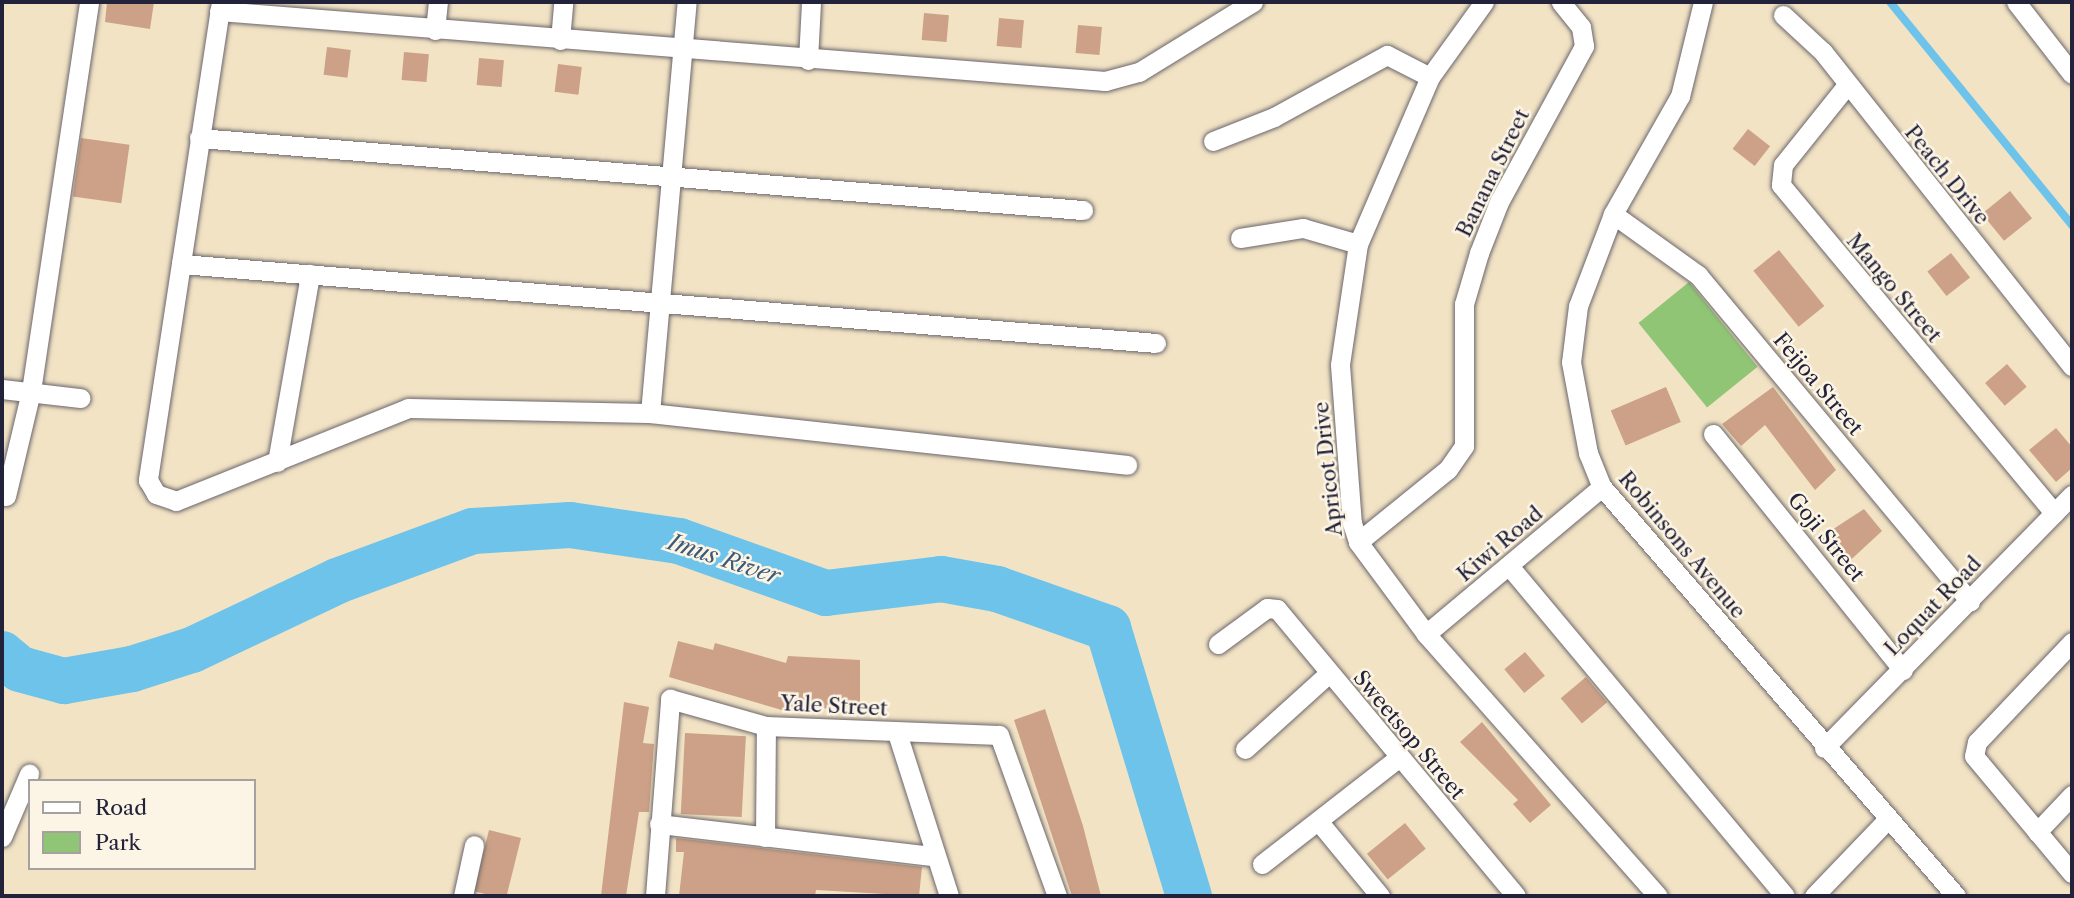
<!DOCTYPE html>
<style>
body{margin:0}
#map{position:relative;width:2074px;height:898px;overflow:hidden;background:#f2e3c5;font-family:"Libre Caslon Text",serif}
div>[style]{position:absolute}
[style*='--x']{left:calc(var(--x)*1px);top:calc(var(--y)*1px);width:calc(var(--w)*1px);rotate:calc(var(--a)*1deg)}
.green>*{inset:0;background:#91c576;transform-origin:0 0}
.stream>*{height:8px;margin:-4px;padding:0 4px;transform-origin:4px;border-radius:4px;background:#6dc3ea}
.river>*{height:46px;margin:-23px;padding:0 23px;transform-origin:23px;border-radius:23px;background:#6dc3ea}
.building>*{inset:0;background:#cca187;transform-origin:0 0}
.roads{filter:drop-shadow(0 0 2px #6b666b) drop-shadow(0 0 2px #6b666b)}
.street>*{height:19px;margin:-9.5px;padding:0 9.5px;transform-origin:9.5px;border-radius:9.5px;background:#fff}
span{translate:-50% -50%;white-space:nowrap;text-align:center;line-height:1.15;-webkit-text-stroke:5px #fcf5e5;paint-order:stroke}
.street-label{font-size:21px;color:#22223b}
.water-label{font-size:23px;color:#3c5a78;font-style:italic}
.frame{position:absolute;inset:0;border:4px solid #22223b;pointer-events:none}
.legend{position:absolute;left:28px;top:779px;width:228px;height:91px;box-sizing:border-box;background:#fcf5e5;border:2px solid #a5a1a1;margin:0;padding:9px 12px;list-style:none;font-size:21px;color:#22223b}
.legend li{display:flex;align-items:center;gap:14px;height:35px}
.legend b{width:35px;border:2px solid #a5a1a1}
</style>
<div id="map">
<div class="green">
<i style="left:1689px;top:282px;width:109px;height:65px;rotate:51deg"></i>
</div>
<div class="stream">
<i style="--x:1890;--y:2;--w:288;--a:50.8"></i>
</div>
<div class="river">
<i style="--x:2;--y:654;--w:23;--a:40"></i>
<i style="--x:20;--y:669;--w:46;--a:15.3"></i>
<i style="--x:64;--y:681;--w:69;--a:-10"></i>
<i style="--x:132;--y:669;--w:63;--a:-17.6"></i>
<i style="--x:192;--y:650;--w:161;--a:-25.4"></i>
<i style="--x:337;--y:581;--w:145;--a:-20.2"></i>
<i style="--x:473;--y:531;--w:97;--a:-3.5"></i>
<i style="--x:570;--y:525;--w:110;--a:8.4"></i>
<i style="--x:679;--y:541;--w:156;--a:19.5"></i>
<i style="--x:826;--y:593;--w:116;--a:-6.9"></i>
<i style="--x:941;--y:579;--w:57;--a:10.1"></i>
<i style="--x:997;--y:589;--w:118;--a:19.4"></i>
<i style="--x:1108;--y:628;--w:280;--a:73.2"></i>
</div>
<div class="building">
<i style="clip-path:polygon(107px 2px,154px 2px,150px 29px,105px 22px)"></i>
<i style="left:924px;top:13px;width:25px;height:27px;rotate:5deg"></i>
<i style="left:999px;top:18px;width:25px;height:28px;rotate:5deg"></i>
<i style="left:1078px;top:25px;width:24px;height:28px;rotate:5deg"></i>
<i style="left:327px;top:47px;width:24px;height:28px;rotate:7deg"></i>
<i style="left:404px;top:52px;width:25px;height:28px;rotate:5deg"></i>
<i style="left:479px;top:58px;width:25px;height:27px;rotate:5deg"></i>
<i style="left:558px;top:64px;width:24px;height:28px;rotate:7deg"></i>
<i style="left:1748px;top:129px;width:28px;height:25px;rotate:38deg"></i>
<i style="left:81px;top:138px;width:49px;height:59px;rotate:8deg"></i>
<i style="left:2010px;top:191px;width:35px;height:36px;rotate:51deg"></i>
<i style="left:1779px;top:250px;width:72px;height:33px;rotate:51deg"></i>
<i style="left:1951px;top:253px;width:31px;height:30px;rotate:52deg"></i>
<i style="left:2007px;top:364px;width:30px;height:29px;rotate:49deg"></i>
<i style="left:1666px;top:387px;width:38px;height:60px;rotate:67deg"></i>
<i style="clip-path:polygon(1773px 387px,1836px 470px,1815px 490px,1765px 425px,1741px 446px,1722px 424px)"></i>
<i style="clip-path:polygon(2056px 428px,2072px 447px,2072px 468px,2056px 482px,2029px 450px)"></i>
<i style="clip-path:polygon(1864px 509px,1882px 531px,1843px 567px,1818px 539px)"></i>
<i style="clip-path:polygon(678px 641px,713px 650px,715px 643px,786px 663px,788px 656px,860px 660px,860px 706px,785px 711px,669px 677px)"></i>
<i style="left:1525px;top:652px;width:31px;height:27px;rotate:50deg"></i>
<i style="left:1586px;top:677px;width:33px;height:33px;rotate:50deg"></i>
<i style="clip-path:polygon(624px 702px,649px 707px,643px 743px,654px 744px,649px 812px,639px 812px,626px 896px,601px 896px)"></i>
<i style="clip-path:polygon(1045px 709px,1083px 826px,1101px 896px,1072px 896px,1014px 720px)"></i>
<i style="clip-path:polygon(1482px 722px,1551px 805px,1530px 823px,1513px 804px,1518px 800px,1460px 742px)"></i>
<i style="left:685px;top:733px;width:61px;height:81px;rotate:3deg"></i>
<i style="left:1405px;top:823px;width:33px;height:49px;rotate:51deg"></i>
<i style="left:489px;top:830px;width:33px;height:63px;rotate:14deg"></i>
<i style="clip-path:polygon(676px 838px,922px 867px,919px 896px,816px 890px,815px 896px,679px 896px,684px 852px,676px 852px)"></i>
</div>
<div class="roads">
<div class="street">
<i style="--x:221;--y:2;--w:484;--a:98.7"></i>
<i style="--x:148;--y:480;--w:16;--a:60"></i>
<i style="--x:156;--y:494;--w:21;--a:19"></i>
<i style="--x:176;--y:501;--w:250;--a:-21.8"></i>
<i style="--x:408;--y:408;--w:242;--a:1.2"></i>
<i style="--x:650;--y:413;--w:480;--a:6.2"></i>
<i style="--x:1484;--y:2;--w:92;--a:125.8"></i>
<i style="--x:1430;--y:77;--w:182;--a:113.3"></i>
<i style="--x:1358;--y:244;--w:122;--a:98.5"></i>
<i style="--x:1340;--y:365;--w:158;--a:85.7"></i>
<i style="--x:1352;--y:523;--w:20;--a:72"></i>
<i style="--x:1358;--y:542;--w:114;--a:53.5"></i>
<i style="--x:1426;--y:634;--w:350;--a:48.5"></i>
<i style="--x:1703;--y:2;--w:97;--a:103.7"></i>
<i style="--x:1680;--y:96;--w:136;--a:119.6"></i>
<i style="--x:1613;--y:214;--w:98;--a:110.8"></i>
<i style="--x:1578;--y:306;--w:56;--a:97.1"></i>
<i style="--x:1571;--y:362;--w:93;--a:79.4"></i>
<i style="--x:1588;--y:453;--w:37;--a:68"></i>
<i style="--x:1602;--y:487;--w:541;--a:49.12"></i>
<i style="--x:2016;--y:2;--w:91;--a:52.1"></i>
<i style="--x:219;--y:11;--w:889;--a:4.52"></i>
<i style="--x:1105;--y:81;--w:35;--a:-15"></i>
<i style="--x:1139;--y:72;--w:134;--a:-31.6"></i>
<i style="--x:1783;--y:15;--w:54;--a:42.8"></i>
<i style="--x:1823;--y:52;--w:401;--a:51.6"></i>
<i style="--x:435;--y:30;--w:28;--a:-84"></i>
<i style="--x:560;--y:40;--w:38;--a:-85"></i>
<i style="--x:808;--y:60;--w:58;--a:-87"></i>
<i style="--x:1847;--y:85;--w:102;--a:128.7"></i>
<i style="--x:1783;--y:165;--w:20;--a:96"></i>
<i style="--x:1781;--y:185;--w:427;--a:50.2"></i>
<i style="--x:199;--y:138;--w:887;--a:4.66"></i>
<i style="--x:1213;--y:141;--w:66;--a:-21.5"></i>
<i style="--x:1274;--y:117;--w:129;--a:-28.8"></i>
<i style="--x:1387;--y:55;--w:48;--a:27.1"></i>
<i style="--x:1613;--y:214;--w:105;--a:35.7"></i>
<i style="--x:1698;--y:275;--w:425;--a:50.2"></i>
<i style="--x:1240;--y:238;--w:64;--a:-9"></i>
<i style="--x:1303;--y:228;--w:57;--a:16.2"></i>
<i style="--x:181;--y:264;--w:978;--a:4.63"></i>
<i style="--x:2;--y:389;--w:79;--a:6.6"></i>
<i style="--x:650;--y:413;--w:413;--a:-84.9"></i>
<i style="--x:1713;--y:434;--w:303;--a:51.2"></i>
<i style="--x:277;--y:462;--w:191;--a:-80"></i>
<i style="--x:6;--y:496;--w:108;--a:-76.6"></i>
<i style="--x:31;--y:391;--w:393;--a:-81.5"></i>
<i style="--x:1358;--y:542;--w:116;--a:-39"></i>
<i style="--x:1448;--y:469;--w:28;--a:-55"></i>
<i style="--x:1464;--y:446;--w:142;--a:-90"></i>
<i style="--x:1464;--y:304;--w:53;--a:-73.6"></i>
<i style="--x:1479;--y:253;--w:55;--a:-68.6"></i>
<i style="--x:1499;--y:202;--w:178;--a:-61.4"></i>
<i style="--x:1584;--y:46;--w:19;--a:-99"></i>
<i style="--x:1581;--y:27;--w:32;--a:-129"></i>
<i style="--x:1509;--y:566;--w:430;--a:50.1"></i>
<i style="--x:1426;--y:634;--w:229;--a:-39.9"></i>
<i style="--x:2072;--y:642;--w:138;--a:133.5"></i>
<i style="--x:1977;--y:742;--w:14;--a:102"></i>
<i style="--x:1974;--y:756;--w:153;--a:50.1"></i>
<i style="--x:1218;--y:644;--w:61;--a:-36.3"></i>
<i style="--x:1267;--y:608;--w:10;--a:6"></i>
<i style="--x:1277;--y:609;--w:373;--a:50.2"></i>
<i style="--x:897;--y:733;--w:171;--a:72.3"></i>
<i style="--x:1824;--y:748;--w:354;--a:-45.6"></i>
<i style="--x:1245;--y:749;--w:113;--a:-42.1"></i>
<i style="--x:1319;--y:822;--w:96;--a:50.5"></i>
<i style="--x:659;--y:824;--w:276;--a:6.7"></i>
<i style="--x:2037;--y:832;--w:51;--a:-46.6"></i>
<i style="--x:2;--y:837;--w:69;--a:-66.8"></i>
<i style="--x:765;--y:837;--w:111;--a:-89.5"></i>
<i style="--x:1262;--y:864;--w:171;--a:-37.9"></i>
<i style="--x:463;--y:896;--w:52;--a:-77.8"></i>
<i style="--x:655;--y:896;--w:198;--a:-85.6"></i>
<i style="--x:670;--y:699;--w:100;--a:15.7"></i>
<i style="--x:766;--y:726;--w:233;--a:2.2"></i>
<i style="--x:999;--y:735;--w:171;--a:70.2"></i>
<i style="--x:1814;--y:896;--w:105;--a:-46.2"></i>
</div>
</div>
<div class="street-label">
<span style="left:1493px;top:173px;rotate:-64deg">Banana Street</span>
<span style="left:1947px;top:175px;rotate:51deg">Peach Drive</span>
<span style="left:1894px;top:288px;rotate:50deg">Mango Street</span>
<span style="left:1818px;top:384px;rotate:50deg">Feijoa Street</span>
<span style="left:1328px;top:469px;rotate:-96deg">Apricot Drive</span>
<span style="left:1826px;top:537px;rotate:51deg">Goji Street</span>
<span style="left:1500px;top:544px;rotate:-40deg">Kiwi Road</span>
<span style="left:1682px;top:545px;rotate:50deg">Robinsons Avenue</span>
<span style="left:1933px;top:606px;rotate:-46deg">Loquat Road</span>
<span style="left:834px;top:706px;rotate:3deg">Yale Street</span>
<span style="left:1409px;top:735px;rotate:50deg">Sweetsop Street</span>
</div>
<div class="water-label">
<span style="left:724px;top:559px;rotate:18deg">Imus River</span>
</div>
<div class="frame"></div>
<ul class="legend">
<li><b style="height:9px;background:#fff"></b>Road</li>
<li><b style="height:19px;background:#91c576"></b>Park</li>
</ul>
</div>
